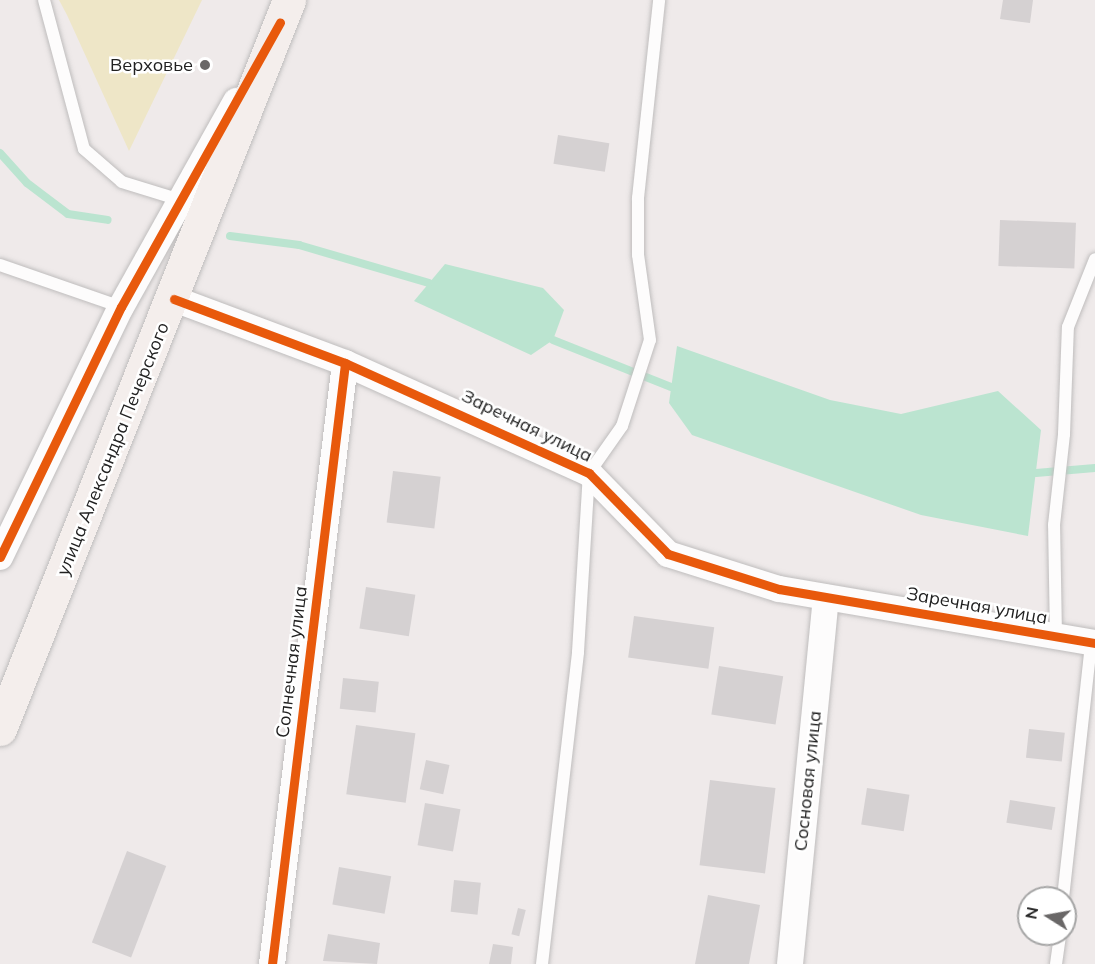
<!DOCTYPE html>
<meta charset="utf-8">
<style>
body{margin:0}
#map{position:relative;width:1095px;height:964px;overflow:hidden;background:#efeaea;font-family:Mulish,sans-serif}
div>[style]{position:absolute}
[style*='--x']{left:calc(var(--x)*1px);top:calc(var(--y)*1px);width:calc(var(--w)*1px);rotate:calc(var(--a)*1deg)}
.grass>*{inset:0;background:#eee6c7}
.water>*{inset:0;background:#bbe4d0}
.stream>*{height:8px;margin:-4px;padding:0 4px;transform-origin:4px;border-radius:4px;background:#bbe4d0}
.building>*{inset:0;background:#d5d1d2;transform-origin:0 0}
.roads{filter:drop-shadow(0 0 2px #bfbdbd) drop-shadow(0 0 2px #bfbdbd)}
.lane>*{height:12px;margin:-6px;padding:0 6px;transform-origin:6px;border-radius:6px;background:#fdfcfc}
.street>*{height:26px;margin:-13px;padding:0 13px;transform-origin:13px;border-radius:13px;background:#fdfcfc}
.secondary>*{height:33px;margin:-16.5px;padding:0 16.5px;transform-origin:16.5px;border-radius:16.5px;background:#f4eeec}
.cycleway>*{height:9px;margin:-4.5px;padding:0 4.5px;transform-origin:4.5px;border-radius:4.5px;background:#e8590c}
.dots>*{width:16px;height:16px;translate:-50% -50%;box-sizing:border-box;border:3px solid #fff;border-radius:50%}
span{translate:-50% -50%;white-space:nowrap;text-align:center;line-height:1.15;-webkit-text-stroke:5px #fff;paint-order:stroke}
.poi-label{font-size:18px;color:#212121}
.right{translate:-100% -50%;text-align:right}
.street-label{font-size:18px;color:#212121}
.north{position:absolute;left:1017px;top:886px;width:60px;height:60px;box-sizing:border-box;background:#fff;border:2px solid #a6a6a6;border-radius:50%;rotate:281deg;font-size:16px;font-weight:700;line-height:24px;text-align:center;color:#212121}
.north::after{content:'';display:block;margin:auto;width:21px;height:27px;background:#696767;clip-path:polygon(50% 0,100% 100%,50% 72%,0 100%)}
</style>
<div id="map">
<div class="grass">
<i style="clip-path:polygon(59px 0,202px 0,129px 151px,67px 15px)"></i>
</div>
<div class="water">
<i style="clip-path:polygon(445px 264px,543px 288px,564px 310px,553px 340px,531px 355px,414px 301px)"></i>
<i style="clip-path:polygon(677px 346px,830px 400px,901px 414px,998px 391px,1041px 430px,1028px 536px,921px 515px,692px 435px,669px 403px)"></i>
</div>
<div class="stream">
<i style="--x:0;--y:153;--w:40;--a:48"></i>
<i style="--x:27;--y:183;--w:51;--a:37.1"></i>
<i style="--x:68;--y:214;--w:40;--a:8.5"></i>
<i style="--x:230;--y:236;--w:70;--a:7.4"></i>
<i style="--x:299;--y:245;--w:135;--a:16.3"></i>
<i style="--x:553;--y:340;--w:127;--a:21.7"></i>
<i style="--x:1036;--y:473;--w:59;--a:-4.8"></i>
</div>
<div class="building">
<i style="clip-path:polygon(1003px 0,1033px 0,1030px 23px,1000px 19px)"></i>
<i style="left:558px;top:135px;width:52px;height:29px;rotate:9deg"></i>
<i style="left:1000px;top:220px;width:76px;height:46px;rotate:2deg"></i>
<i style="left:393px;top:471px;width:48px;height:52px;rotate:7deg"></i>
<i style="left:366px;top:587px;width:50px;height:42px;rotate:9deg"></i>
<i style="left:634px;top:616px;width:81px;height:42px;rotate:8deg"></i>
<i style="left:719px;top:666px;width:65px;height:49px;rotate:9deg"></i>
<i style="left:343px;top:678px;width:36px;height:31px;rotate:6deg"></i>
<i style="left:356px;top:725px;width:60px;height:70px;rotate:8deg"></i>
<i style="left:1029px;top:729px;width:36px;height:29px;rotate:6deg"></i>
<i style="left:426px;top:760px;width:24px;height:30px;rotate:12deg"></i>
<i style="left:710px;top:780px;width:66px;height:86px;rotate:7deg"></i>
<i style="left:867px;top:788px;width:43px;height:37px;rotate:9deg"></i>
<i style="left:1010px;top:800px;width:46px;height:23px;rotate:9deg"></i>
<i style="left:425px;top:803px;width:36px;height:43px;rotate:10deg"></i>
<i style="left:127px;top:851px;width:42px;height:98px;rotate:21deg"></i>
<i style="left:339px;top:867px;width:53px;height:38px;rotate:10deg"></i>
<i style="left:454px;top:880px;width:27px;height:32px;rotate:6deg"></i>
<i style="clip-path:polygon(708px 895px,760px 905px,749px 964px,695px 964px)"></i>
<i style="left:518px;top:908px;width:8px;height:27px;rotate:14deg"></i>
<i style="clip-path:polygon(328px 934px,380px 943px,377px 964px,323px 961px)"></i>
<i style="clip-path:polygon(493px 944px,513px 947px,511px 964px,489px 964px)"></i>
</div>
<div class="roads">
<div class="lane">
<i style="--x:44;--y:0;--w:154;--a:75"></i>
<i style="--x:84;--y:149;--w:50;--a:41"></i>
<i style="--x:122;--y:182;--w:61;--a:17.2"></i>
<i style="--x:0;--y:265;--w:128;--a:19.1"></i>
<i style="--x:1056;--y:636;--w:111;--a:-91"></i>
<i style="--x:1054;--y:525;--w:92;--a:-83.7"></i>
<i style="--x:1064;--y:434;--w:107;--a:-87.9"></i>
<i style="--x:1068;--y:327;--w:73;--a:-68.3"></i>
<i style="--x:1063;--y:898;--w:257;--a:-83.7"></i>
<i style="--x:542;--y:964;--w:314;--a:-83.4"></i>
<i style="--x:578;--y:652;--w:179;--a:-86.5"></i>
<i style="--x:589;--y:473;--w:57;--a:-54.9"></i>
<i style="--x:622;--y:426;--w:90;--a:-72"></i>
<i style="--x:650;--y:340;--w:86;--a:-98"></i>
<i style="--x:638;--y:255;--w:57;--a:-90"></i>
<i style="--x:638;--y:198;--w:199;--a:-83.9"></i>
<i style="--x:1056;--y:964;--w:30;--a:-82"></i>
</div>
<div class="street">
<i style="--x:174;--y:299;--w:183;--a:20.5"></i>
<i style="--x:345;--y:363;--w:268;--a:24.3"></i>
<i style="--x:589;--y:473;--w:113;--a:45.7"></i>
<i style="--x:668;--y:554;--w:116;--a:17.5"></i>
<i style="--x:779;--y:589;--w:321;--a:9.7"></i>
<i style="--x:0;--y:557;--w:278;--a:-64.2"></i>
<i style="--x:121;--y:307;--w:236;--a:-60.8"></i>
<i style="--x:272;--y:964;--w:605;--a:-83.07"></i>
<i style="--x:790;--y:964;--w:368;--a:-84.4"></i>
</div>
<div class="secondary">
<i style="--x:0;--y:729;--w:784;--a:-68.37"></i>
</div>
</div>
<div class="cycleway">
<i style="--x:174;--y:299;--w:183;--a:20.5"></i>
<i style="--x:345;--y:363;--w:268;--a:24.3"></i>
<i style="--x:589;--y:473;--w:113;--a:45.7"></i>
<i style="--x:668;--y:554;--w:116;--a:17.5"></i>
<i style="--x:779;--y:589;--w:321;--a:9.7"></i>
<i style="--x:0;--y:557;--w:278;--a:-64.2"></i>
<i style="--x:121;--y:307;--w:326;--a:-60.8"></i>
<i style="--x:272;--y:964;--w:605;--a:-83.07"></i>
</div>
<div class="dots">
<i style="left:205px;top:65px;background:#696767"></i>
</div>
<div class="poi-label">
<span class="right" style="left:193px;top:65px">Верховье</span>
</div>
<div class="street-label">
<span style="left:527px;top:426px;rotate:26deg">Заречная улица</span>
<span style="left:113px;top:449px;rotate:-68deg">улица Александра Печерского</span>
<span style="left:977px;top:606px;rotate:10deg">Заречная улица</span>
<span style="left:292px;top:662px;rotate:-83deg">Солнечная улица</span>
<span style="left:808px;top:781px;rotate:-84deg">Сосновая улица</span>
</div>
<div class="north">N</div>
</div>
